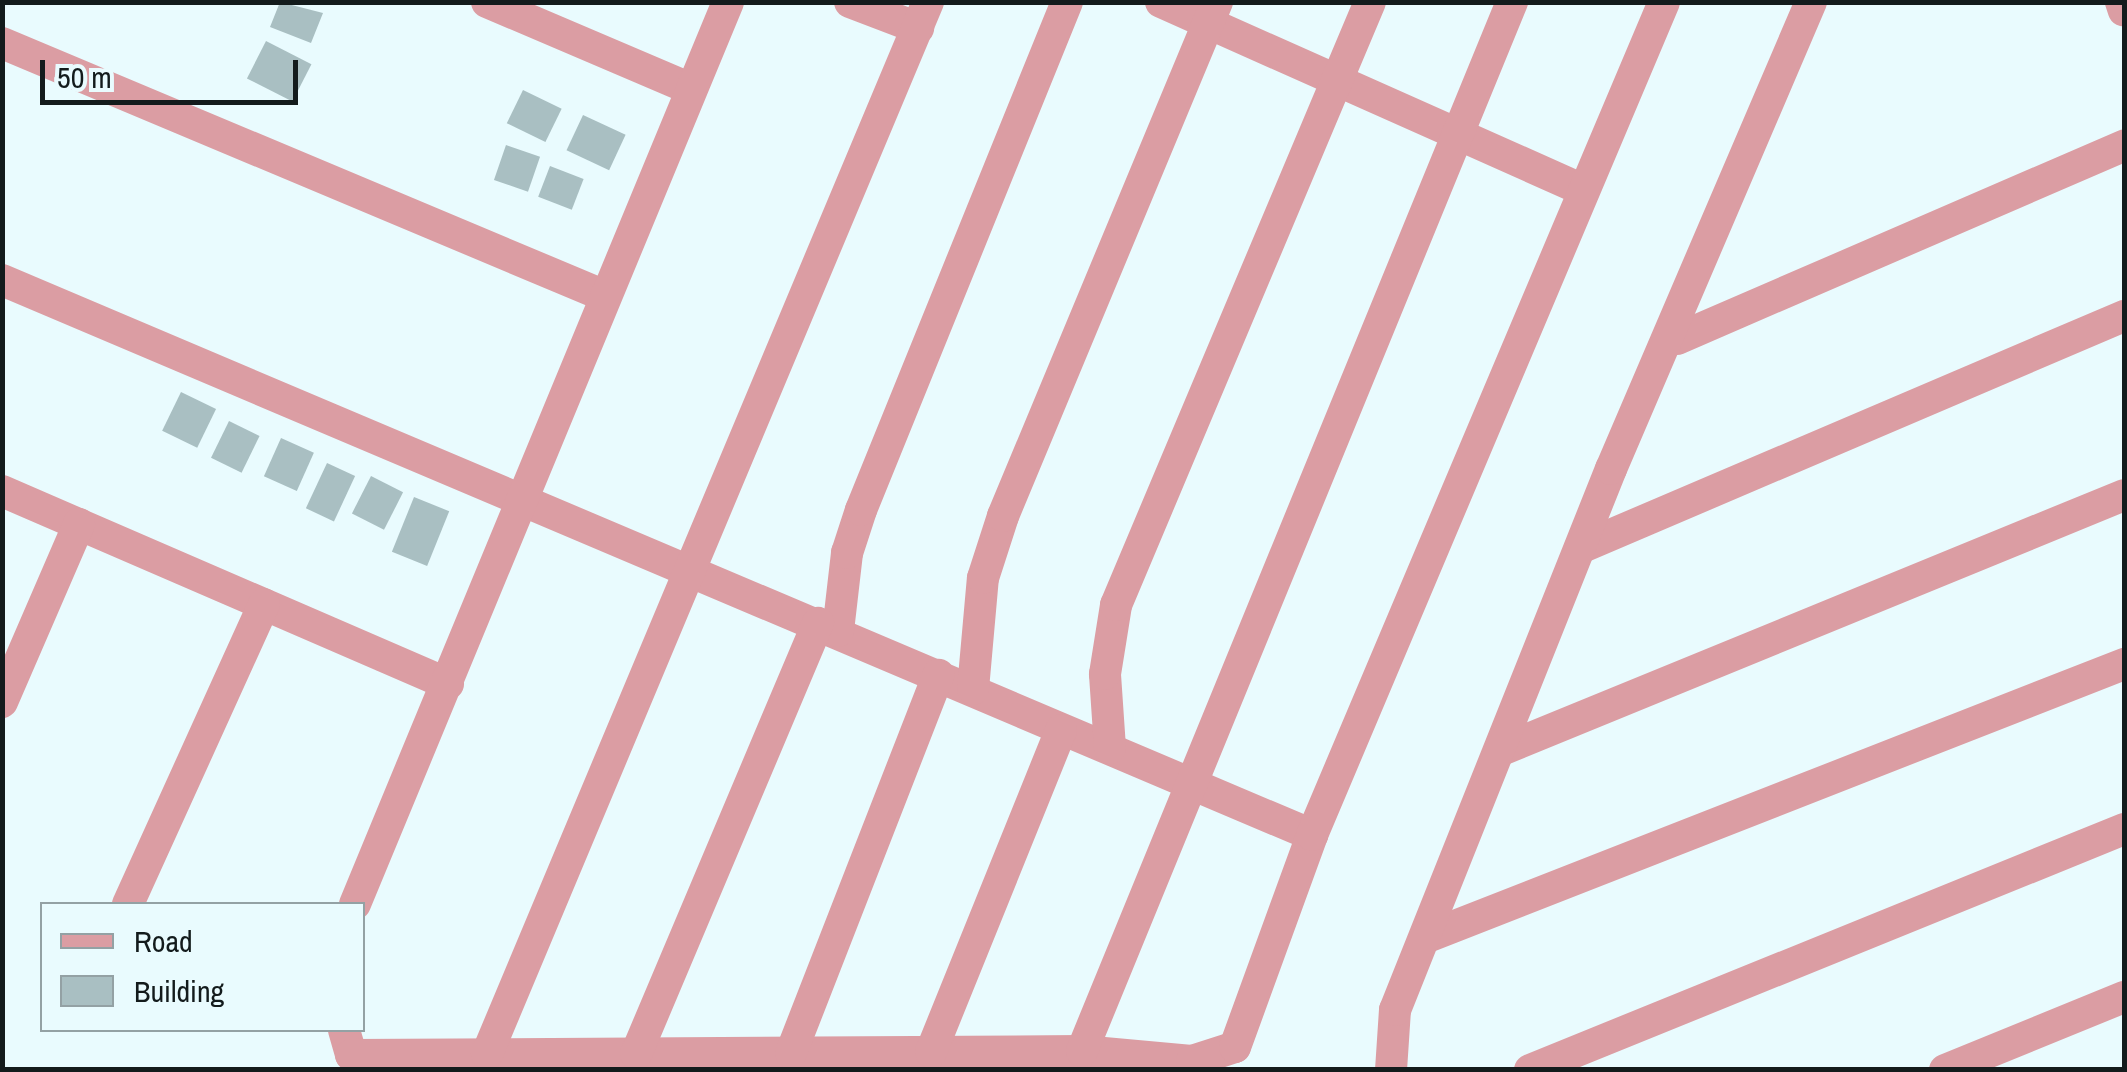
<!DOCTYPE html>
<style>
body{margin:0}
#map{position:relative;width:2127px;height:1072px;overflow:hidden;background:#e9fbfe;font-family:"Archivo Narrow",sans-serif}
div>[style]{position:absolute}
[style*='--x']{left:calc(var(--x)*1px);top:calc(var(--y)*1px);width:calc(var(--w)*1px);rotate:calc(var(--a)*1deg)}
.building>*{inset:0;background:#a9bfc2;transform-origin:0 0}
.street>*{height:32px;margin:-16px;padding:0 16px;transform-origin:16px;border-radius:16px;background:#db9da3}
span{translate:-50% -50%;white-space:nowrap;text-align:center;line-height:1.15;-webkit-text-stroke:8px #e9fbfe;paint-order:stroke}
.frame{position:absolute;inset:0;border:5px solid #131b1c;pointer-events:none}
.legend{position:absolute;left:40px;top:902px;width:325px;height:130px;box-sizing:border-box;background:#e9fbfe;border:2px solid #93a1a4;margin:0;padding:12px 18px;list-style:none;font-size:30px;color:#131b1c}
.legend li{display:flex;align-items:center;gap:20px;height:50px}
.legend b{width:50px;border:2px solid #93a1a4}
.scale{position:absolute;left:40px;top:60px;width:258px;height:45px;box-sizing:border-box;border:5px solid #131b1c;border-top:0;padding-left:12px;font-size:30px;line-height:35px;white-space:nowrap;color:#131b1c;-webkit-text-stroke:8px #e9fbfe;paint-order:stroke}
</style>
<div id="map">
<div class="building">
<i style="clip-path:polygon(280px 2px,323px 13px,311px 43px,270px 27px)"></i>
<i style="left:266px;top:41px;width:51px;height:42px;rotate:27deg"></i>
<i style="left:523px;top:90px;width:43px;height:37px;rotate:26deg"></i>
<i style="left:583px;top:115px;width:47px;height:39px;rotate:25deg"></i>
<i style="left:506px;top:145px;width:36px;height:37px;rotate:19deg"></i>
<i style="left:550px;top:166px;width:36px;height:33px;rotate:21deg"></i>
<i style="left:181px;top:392px;width:39px;height:43px;rotate:26deg"></i>
<i style="left:229px;top:421px;width:34px;height:41px;rotate:26deg"></i>
<i style="left:281px;top:438px;width:36px;height:42px;rotate:24deg"></i>
<i style="left:327px;top:463px;width:31px;height:50px;rotate:25deg"></i>
<i style="left:371px;top:476px;width:36px;height:42px;rotate:27deg"></i>
<i style="left:414px;top:497px;width:38px;height:59px;rotate:22deg"></i>
</div>
<div class="street">
<i style="--x:487;--y:2;--w:220;--a:23.1"></i>
<i style="--x:850;--y:2;--w:73;--a:20.9"></i>
<i style="--x:1161;--y:2;--w:463;--a:24"></i>
<i style="--x:2121;--y:2;--w:9;--a:72"></i>
<i style="--x:2;--y:43;--w:654;--a:22.76"></i>
<i style="--x:2;--y:280;--w:1423;--a:22.96"></i>
<i style="--x:1677;--y:339;--w:487;--a:-23.4"></i>
<i style="--x:2;--y:491;--w:486;--a:23.4"></i>
<i style="--x:1580;--y:548;--w:591;--a:-23.1"></i>
<i style="--x:838;--y:631;--w:79;--a:-83.4"></i>
<i style="--x:847;--y:553;--w:45;--a:-72"></i>
<i style="--x:861;--y:510;--w:548;--a:-67.93"></i>
<i style="--x:973;--y:689;--w:111;--a:-84.9"></i>
<i style="--x:983;--y:578;--w:65;--a:-72.1"></i>
<i style="--x:1003;--y:516;--w:557;--a:-67.4"></i>
<i style="--x:2;--y:702;--w:194;--a:-66.6"></i>
<i style="--x:1110;--y:748;--w:74;--a:-93.9"></i>
<i style="--x:1105;--y:674;--w:70;--a:-80.9"></i>
<i style="--x:1116;--y:605;--w:654;--a:-67.16"></i>
<i style="--x:1499;--y:751;--w:675;--a:-22.27"></i>
<i style="--x:128;--y:904;--w:329;--a:-65.6"></i>
<i style="--x:355;--y:904;--w:976;--a:-67.53"></i>
<i style="--x:1427;--y:937;--w:749;--a:-21.39"></i>
<i style="--x:344;--y:1030;--w:26;--a:74"></i>
<i style="--x:351;--y:1055;--w:731;--a:-0.31"></i>
<i style="--x:1082;--y:1051;--w:110;--a:5.2"></i>
<i style="--x:1192;--y:1061;--w:45;--a:-18"></i>
<i style="--x:1235;--y:1047;--w:226;--a:-70"></i>
<i style="--x:1312;--y:835;--w:904;--a:-67.09"></i>
<i style="--x:1082;--y:1051;--w:1134;--a:-67.71"></i>
<i style="--x:931;--y:1052;--w:347;--a:-68"></i>
<i style="--x:791;--y:1053;--w:406;--a:-68.7"></i>
<i style="--x:487;--y:1054;--w:1141;--a:-67.26"></i>
<i style="--x:636;--y:1054;--w:468;--a:-67.1"></i>
<i style="--x:1391;--y:1070;--w:60;--a:-86.2"></i>
<i style="--x:1395;--y:1010;--w:583;--a:-68.24"></i>
<i style="--x:1611;--y:469;--w:508;--a:-66.82"></i>
<i style="--x:1530;--y:1070;--w:641;--a:-22.08"></i>
<i style="--x:1945;--y:1070;--w:193;--a:-22.2"></i>
</div>
<div class="frame"></div>
<ul class="legend">
<li><b style="height:12px;background:#db9da3"></b>Road</li>
<li><b style="height:28px;background:#a9bfc2"></b>Building</li>
</ul>
<div class="scale">50 m</div>
</div>
